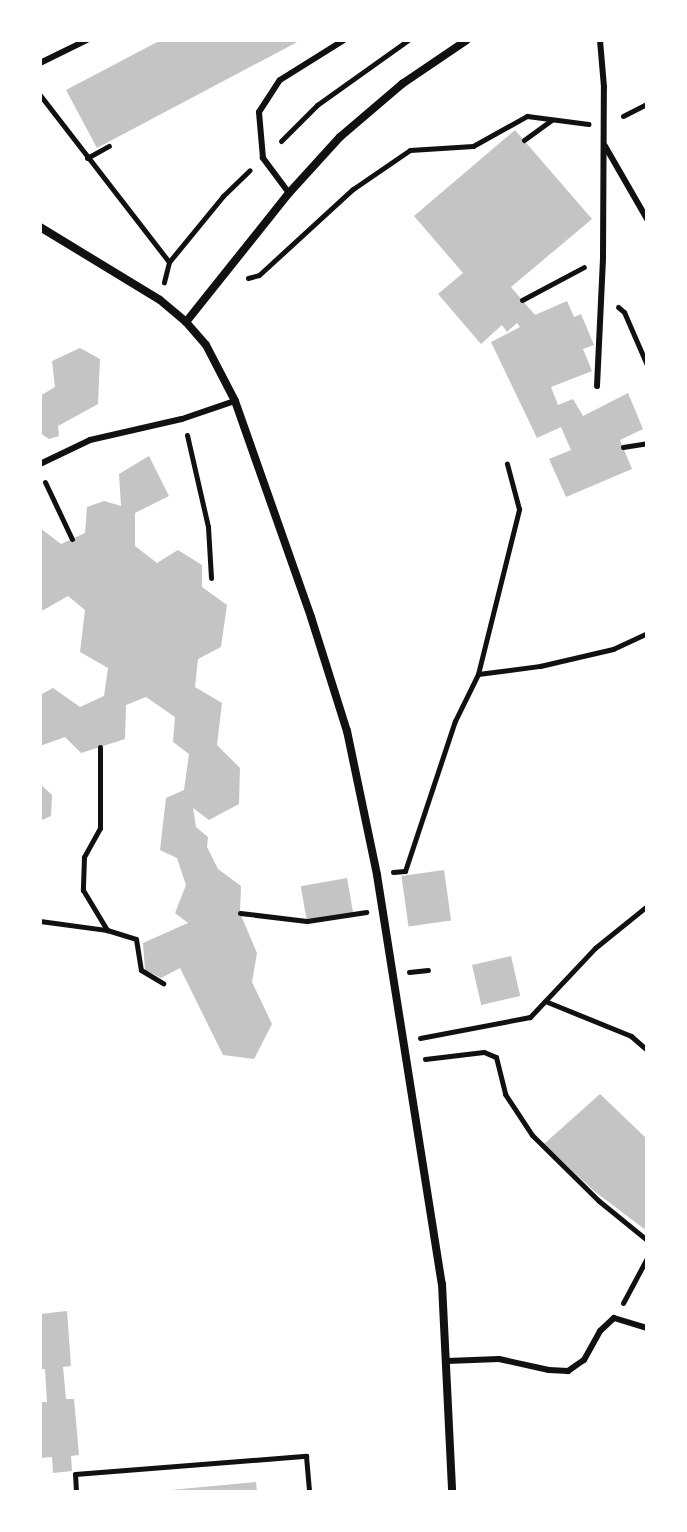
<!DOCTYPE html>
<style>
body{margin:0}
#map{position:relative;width:687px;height:1532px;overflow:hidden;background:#fff;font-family:Barlow,sans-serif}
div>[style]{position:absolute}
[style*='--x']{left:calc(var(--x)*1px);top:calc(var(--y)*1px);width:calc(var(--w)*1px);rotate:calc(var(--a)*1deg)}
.building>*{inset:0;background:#c4c4c4;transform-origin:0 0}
.path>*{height:5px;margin:-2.5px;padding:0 2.5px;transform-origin:2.5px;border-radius:2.5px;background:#111}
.service>*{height:6px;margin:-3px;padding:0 3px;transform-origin:3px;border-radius:3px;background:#111}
.minor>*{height:8px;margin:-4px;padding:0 4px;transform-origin:4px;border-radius:4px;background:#111}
span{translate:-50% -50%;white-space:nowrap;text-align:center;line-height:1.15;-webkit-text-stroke:6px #fff;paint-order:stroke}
.frame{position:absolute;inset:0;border:42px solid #fff;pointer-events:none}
</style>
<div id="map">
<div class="building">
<i style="clip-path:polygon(161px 40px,301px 40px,97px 148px,66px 90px)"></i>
<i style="clip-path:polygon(515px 130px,592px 219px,511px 287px,535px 315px,567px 301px,574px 317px,581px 314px,594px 345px,583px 349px,592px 371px,551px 387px,558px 405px,573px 399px,583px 416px,628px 393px,643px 429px,620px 440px,632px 469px,566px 497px,549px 459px,571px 450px,561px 427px,537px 438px,491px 342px,520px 327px,517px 323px,507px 332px,502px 325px,481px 344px,438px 294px,463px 273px,414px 216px)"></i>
<i style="clip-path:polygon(80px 348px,100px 359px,98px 404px,58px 426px,59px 436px,49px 439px,40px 433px,40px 396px,55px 387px,52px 361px)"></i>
<i style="clip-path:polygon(149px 456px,169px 496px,135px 513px,135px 546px,157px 563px,178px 550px,202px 565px,202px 587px,227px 605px,221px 647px,198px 659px,195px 687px,222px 703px,217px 745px,240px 768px,239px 804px,209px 820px,193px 808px,196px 827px,208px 837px,207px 847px,218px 869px,241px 886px,240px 913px,257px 953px,252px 982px,272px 1024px,254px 1059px,223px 1055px,180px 968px,161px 978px,145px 970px,143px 943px,188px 923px,175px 913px,186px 885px,177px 858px,160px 850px,166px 798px,184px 790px,189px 754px,173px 742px,175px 717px,146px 697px,126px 705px,125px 739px,81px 753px,65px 737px,40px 746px,40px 695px,53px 688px,80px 707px,104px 696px,108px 668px,80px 652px,85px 610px,68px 596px,40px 612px,40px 528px,61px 544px,85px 533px,87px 507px,104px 501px,121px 506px,119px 474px)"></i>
<i style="clip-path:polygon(40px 784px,52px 795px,51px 816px,40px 821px)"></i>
<i style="left:444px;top:870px;width:51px;height:43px;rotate:82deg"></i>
<i style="left:347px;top:878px;width:36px;height:47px;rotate:80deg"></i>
<i style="left:511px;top:956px;width:41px;height:40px;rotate:77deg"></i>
<i style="clip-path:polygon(600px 1094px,647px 1139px,647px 1231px,594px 1191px,544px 1144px)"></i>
<i style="clip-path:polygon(67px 1311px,71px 1366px,63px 1367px,66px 1399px,74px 1399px,79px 1455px,71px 1456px,72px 1471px,53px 1473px,52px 1457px,40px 1458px,40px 1402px,47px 1402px,45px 1369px,40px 1369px,40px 1314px)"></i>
<i style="clip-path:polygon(256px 1482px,257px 1492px,171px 1492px,171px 1490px)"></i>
</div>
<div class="path">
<i style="--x:40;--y:95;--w:211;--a:52.3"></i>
<i style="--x:169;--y:262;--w:21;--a:104"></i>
<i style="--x:623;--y:116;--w:27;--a:-27"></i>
<i style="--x:524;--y:140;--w:34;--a:-36"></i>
<i style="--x:281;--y:141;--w:51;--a:-45"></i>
<i style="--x:317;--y:105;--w:112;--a:-35.5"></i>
<i style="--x:87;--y:158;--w:25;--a:-29"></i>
<i style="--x:169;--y:262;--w:85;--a:-50.7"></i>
<i style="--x:223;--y:196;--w:37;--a:-44"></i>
<i style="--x:248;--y:278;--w:11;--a:-15"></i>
<i style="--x:259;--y:275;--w:127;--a:-42.5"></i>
<i style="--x:353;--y:189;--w:69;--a:-34.4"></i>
<i style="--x:410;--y:150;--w:63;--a:-3.6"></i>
<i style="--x:473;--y:146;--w:62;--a:-29.1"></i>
<i style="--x:527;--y:116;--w:62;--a:7.5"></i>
<i style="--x:522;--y:300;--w:70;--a:-28"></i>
<i style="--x:618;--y:307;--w:8;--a:40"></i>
<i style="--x:624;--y:312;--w:58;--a:66.5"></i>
<i style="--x:187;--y:435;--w:94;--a:77.1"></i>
<i style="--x:208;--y:527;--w:51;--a:86.6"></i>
<i style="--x:623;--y:447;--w:24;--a:-9"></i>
<i style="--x:45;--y:482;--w:63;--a:64.7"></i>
<i style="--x:478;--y:674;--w:63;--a:-7.4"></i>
<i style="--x:540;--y:666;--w:75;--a:-13.1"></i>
<i style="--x:613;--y:649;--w:38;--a:-25"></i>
<i style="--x:100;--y:747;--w:81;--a:90"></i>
<i style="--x:100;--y:828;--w:33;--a:119"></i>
<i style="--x:84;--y:857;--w:33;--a:92"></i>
<i style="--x:83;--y:890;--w:47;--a:59"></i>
<i style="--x:393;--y:872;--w:12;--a:-5"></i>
<i style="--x:405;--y:871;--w:158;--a:-71.6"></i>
<i style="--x:455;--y:721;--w:52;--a:-63.9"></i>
<i style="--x:478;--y:674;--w:170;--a:-76"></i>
<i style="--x:519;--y:509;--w:47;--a:-104.9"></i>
<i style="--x:240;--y:913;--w:67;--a:6.8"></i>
<i style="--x:307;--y:921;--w:60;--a:-8.7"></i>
<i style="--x:40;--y:921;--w:68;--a:7.7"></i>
<i style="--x:107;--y:930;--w:30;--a:17"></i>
<i style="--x:136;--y:939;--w:31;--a:81"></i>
<i style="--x:141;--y:970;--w:26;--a:31"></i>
<i style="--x:409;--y:972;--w:19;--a:-6"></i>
<i style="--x:545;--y:1001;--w:93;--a:22.1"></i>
<i style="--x:631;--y:1036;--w:21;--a:41"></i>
<i style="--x:420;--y:1038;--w:112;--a:-10.8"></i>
<i style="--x:530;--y:1017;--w:95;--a:-46.7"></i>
<i style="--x:595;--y:948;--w:67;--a:-38.9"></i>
<i style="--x:425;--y:1059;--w:59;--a:-6.8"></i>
<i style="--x:484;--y:1052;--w:13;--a:23"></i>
<i style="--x:496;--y:1057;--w:38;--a:76"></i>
<i style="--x:505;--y:1094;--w:49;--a:56.6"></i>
<i style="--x:532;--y:1135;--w:94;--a:44.6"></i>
<i style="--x:599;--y:1201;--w:62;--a:39.1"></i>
<i style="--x:623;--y:1303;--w:51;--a:-61.9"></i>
<i style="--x:76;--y:1492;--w:18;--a:-93"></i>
<i style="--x:75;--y:1474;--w:232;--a:-4.5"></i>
<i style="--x:306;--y:1456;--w:36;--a:85"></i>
</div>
<div class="service">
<i style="--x:40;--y:63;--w:52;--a:-26.1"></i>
<i style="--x:605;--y:146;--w:84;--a:60.1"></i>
<i style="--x:289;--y:193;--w:44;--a:-126.6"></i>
<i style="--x:263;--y:158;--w:46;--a:-95"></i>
<i style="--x:259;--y:112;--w:38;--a:-57"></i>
<i style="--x:280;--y:80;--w:75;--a:-32"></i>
<i style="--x:597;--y:386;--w:129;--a:-87.3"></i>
<i style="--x:603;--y:257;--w:170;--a:-89.7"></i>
<i style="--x:604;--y:87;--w:47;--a:-94.9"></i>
<i style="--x:40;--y:464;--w:55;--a:-25.6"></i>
<i style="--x:90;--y:440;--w:94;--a:-12.9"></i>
<i style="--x:182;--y:419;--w:56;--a:-18.8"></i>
<i style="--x:447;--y:1361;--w:52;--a:-2.2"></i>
<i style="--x:499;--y:1359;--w:51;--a:12.4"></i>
<i style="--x:549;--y:1370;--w:19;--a:3"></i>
<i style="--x:568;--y:1371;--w:19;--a:-35"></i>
<i style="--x:584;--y:1360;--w:33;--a:-61"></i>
<i style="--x:600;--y:1331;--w:19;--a:-43"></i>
<i style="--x:614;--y:1318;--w:34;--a:17"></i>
</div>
<div class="minor">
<i style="--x:40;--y:227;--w:140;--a:31.3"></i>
<i style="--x:160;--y:300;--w:34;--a:40"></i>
<i style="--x:186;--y:322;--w:30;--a:49"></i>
<i style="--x:206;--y:345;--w:63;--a:62.6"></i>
<i style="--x:235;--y:401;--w:229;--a:70.6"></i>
<i style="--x:311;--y:617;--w:120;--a:72.5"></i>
<i style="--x:347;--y:731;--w:147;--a:78.2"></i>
<i style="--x:377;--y:875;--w:414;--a:81"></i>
<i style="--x:442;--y:1284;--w:208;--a:87.2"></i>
<i style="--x:186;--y:322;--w:165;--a:-51.4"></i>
<i style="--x:289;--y:193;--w:76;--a:-47.7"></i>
<i style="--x:340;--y:137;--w:82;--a:-40.5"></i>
<i style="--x:402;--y:84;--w:78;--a:-34.1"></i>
</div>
<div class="frame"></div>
</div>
